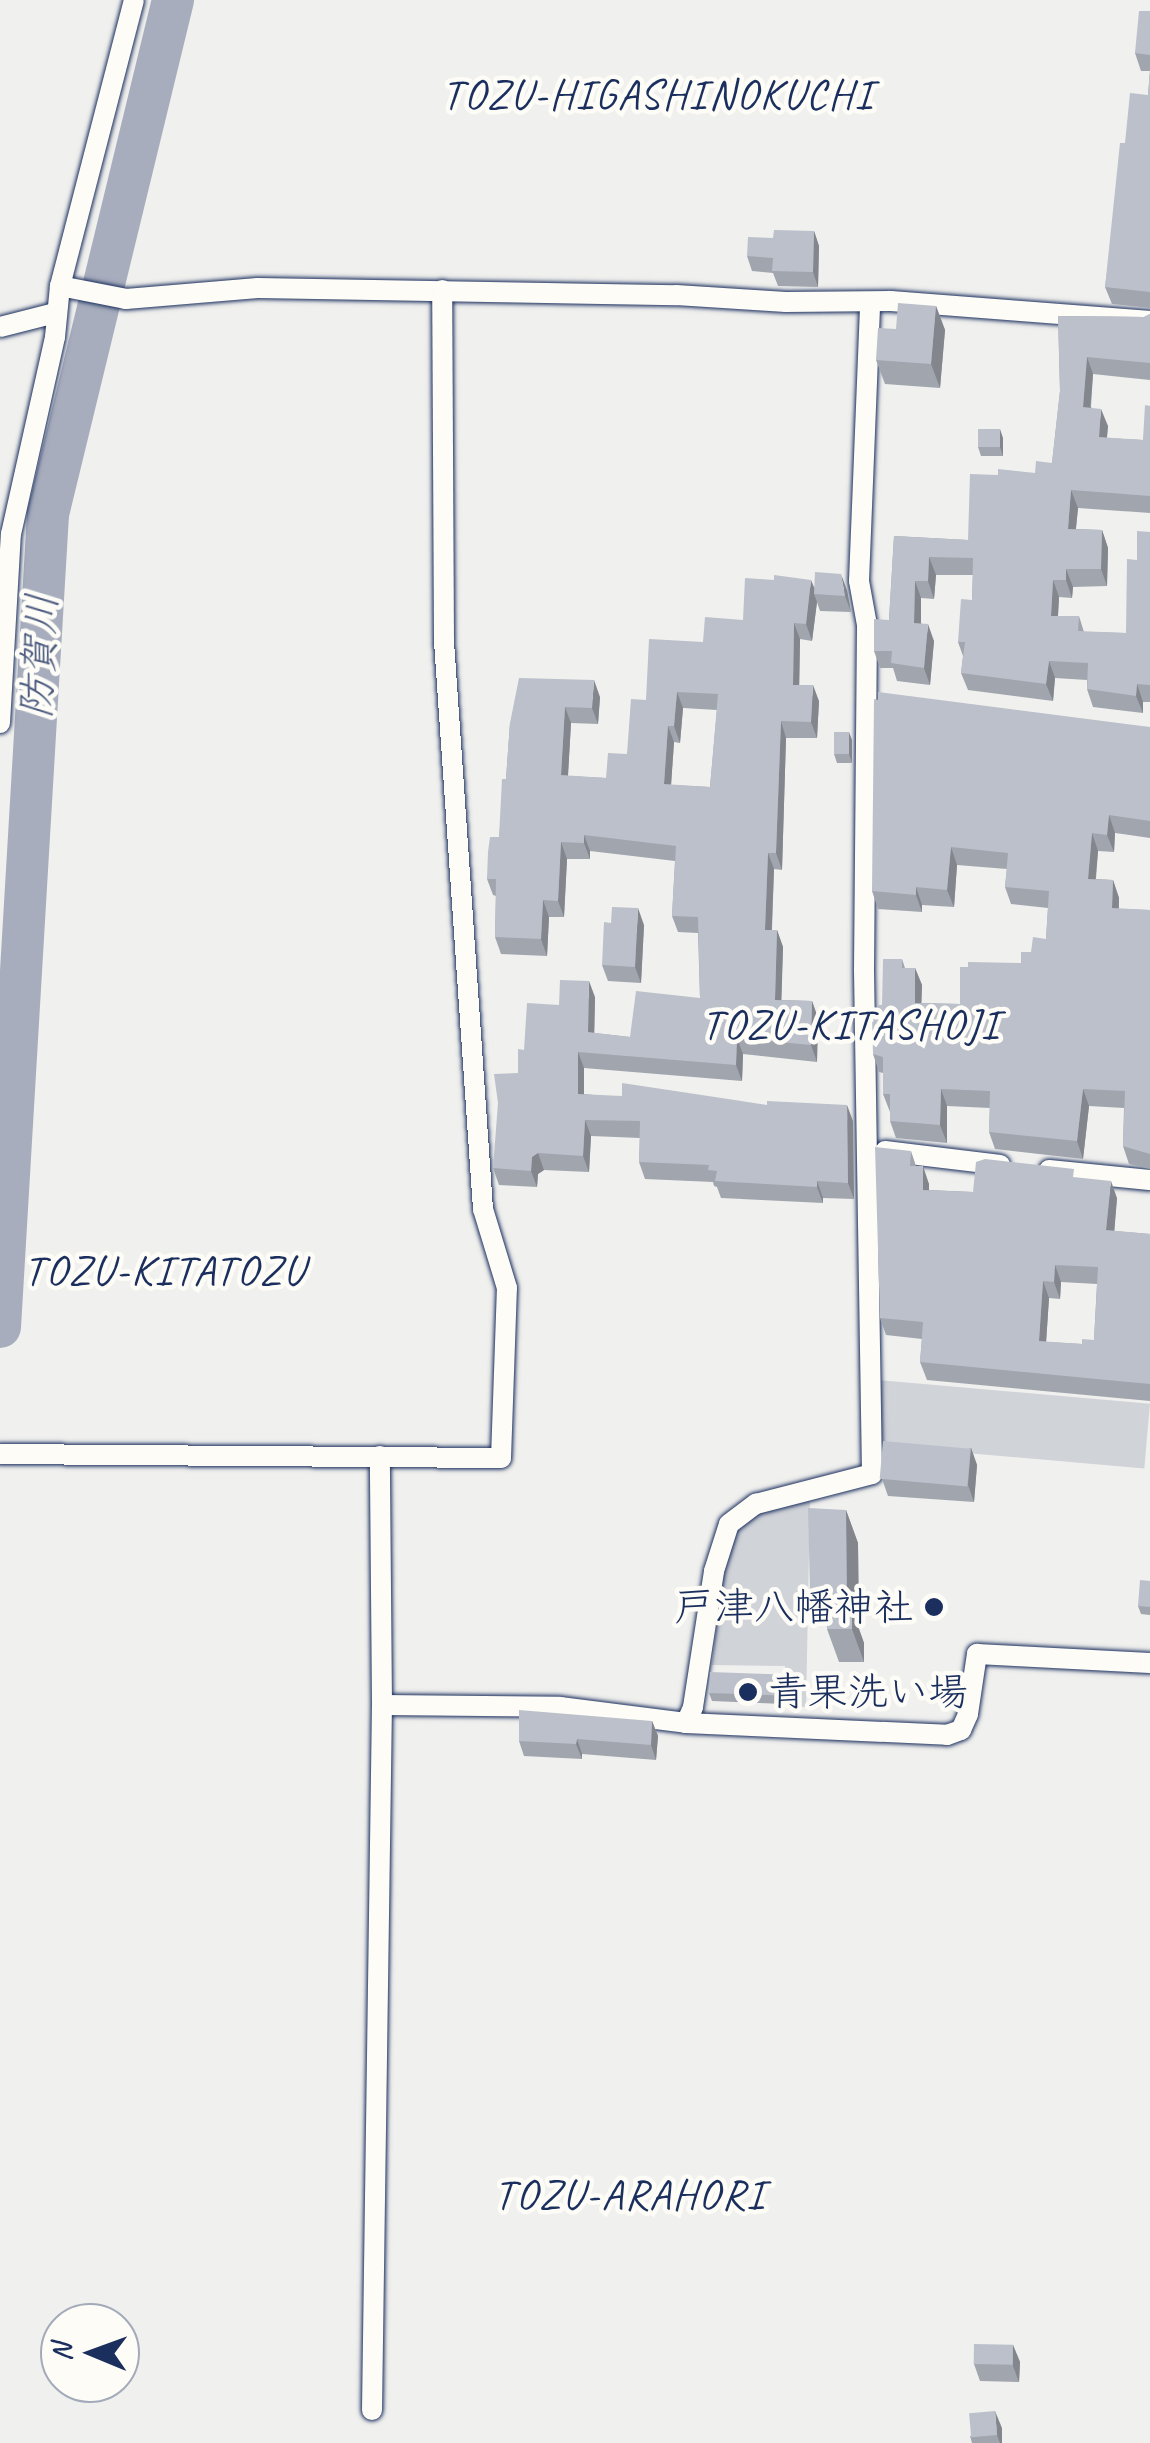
<!DOCTYPE html>
<meta charset="utf-8">
<style>
body{margin:0}
#map{position:relative;width:1150px;height:2443px;overflow:hidden;background:#f0f0ee;font-family:Caveat,"Klee One",sans-serif}
div>[style]{position:absolute}
[style*='--x']{left:calc(var(--x)*1px);top:calc(var(--y)*1px);width:calc(var(--w)*1px);rotate:calc(var(--a)*1deg)}
.green>*{inset:0;background:#d0d3d8;transform-origin:0 0}
.river>*{height:42px;margin:-21px;padding:0 21px;transform-origin:21px;border-radius:21px;background:#a7adbd}
.roads{filter:drop-shadow(0 0 2px #1b2f5e) drop-shadow(0 0 2px #1b2f5e)}
.minor>*{height:20px;margin:-10px;padding:0 10px;transform-origin:10px;border-radius:10px;background:#fdfcf7}
.wall>*{inset:0;background:#a1a5ae}
.shaded-wall>*{inset:0;background:#83868d}
.building>*{inset:0;background:#bbc0ca;transform-origin:0 0}
.dots>*{width:28px;height:28px;translate:-50% -50%;box-sizing:border-box;border:5px solid #fdfcf7;border-radius:50%}
span{translate:-50% -50%;white-space:nowrap;text-align:center;line-height:1.15;-webkit-text-stroke:9px #fdfcf7;paint-order:stroke}
.poi-label{font-size:40px;color:#1b2f5e}
.right{translate:-100% -50%;text-align:right}
.left{translate:0 -50%;text-align:left}
.neighbourhood-label{font-size:42px;color:#1b2f5e;letter-spacing:2.5px}
.water-label{font-size:42px;color:#4c5b7f;font-style:italic}
.north{position:absolute;left:40px;top:2303px;width:100px;height:100px;box-sizing:border-box;background:#fdfcf7;border:2px solid #a3aaba;border-radius:50%;rotate:271deg;font-size:28px;font-weight:700;line-height:40px;text-align:center;color:#1b2f5e}
.north::after{content:'';display:block;margin:auto;width:35px;height:45px;background:#1b2f5e;clip-path:polygon(50% 0,100% 100%,50% 72%,0 100%)}
</style>
<div id="map">
<div class="green">
<i style="left:878px;top:1380px;width:273px;height:65px;rotate:5deg"></i>
<i style="clip-path:polygon(810px 1501px,806px 1707px,785px 1706px,785px 1666px,712px 1665px,723px 1571px,734px 1530px,755px 1513px)"></i>
</div>
<div class="river">
<i style="--x:0;--y:1327;--w:814;--a:-86.62"></i>
<i style="--x:48;--y:514;--w:529;--a:-76.33"></i>
</div>
<div class="roads">
<div class="minor">
<i style="--x:60;--y:286;--w:67;--a:11.1"></i>
<i style="--x:126;--y:299;--w:132;--a:-4.8"></i>
<i style="--x:258;--y:288;--w:418;--a:1"></i>
<i style="--x:676;--y:295;--w:110;--a:3.6"></i>
<i style="--x:786;--y:302;--w:105;--a:-0.5"></i>
<i style="--x:891;--y:301;--w:260;--a:4.4"></i>
<i style="--x:0;--y:327;--w:57;--a:-14.3"></i>
<i style="--x:0;--y:723;--w:189;--a:-86.7"></i>
<i style="--x:11;--y:534;--w:202;--a:-77.4"></i>
<i style="--x:55;--y:337;--w:51;--a:-84.4"></i>
<i style="--x:60;--y:286;--w:295;--a:-75.5"></i>
<i style="--x:885;--y:1151;--w:116;--a:6.9"></i>
<i style="--x:1049;--y:1170;--w:101;--a:5.7"></i>
<i style="--x:0;--y:1454;--w:501;--a:0.46"></i>
<i style="--x:501;--y:1458;--w:170;--a:-88"></i>
<i style="--x:507;--y:1288;--w:83;--a:-106.9"></i>
<i style="--x:483;--y:1209;--w:569;--a:-93.93"></i>
<i style="--x:444;--y:641;--w:351;--a:-90.3"></i>
<i style="--x:382;--y:1705;--w:178;--a:0.6"></i>
<i style="--x:560;--y:1707;--w:127;--a:7.2"></i>
<i style="--x:686;--y:1723;--w:261;--a:2.6"></i>
<i style="--x:947;--y:1735;--w:15;--a:-20"></i>
<i style="--x:961;--y:1730;--w:17;--a:-66"></i>
<i style="--x:968;--y:1714;--w:61;--a:-81.5"></i>
<i style="--x:977;--y:1654;--w:173;--a:3"></i>
<i style="--x:686;--y:1723;--w:17;--a:-66"></i>
<i style="--x:693;--y:1707;--w:138;--a:-81.2"></i>
<i style="--x:714;--y:1571;--w:49;--a:-72.3"></i>
<i style="--x:729;--y:1524;--w:34;--a:-37"></i>
<i style="--x:756;--y:1504;--w:120;--a:-14.5"></i>
<i style="--x:872;--y:1474;--w:504;--a:-90.91"></i>
<i style="--x:864;--y:970;--w:345;--a:-89.5"></i>
<i style="--x:867;--y:625;--w:45;--a:-100.3"></i>
<i style="--x:859;--y:581;--w:279;--a:-87.7"></i>
<i style="--x:372;--y:2410;--w:705;--a:-89.19"></i>
<i style="--x:382;--y:1705;--w:249;--a:-90.5"></i>
</div>
</div>
<div class="wall">
<i style="clip-path:polygon(1150px 11px,1150px 308px,1112px 304px,1105px 287px,1125px 143px,1148px 95px,1150px 71px,1141px 71px,1135px 53px)"></i>
<i style="clip-path:polygon(814px 231px,819px 246px,818px 287px,778px 286px,773px 273px,752px 271px,747px 256px,773px 238px)"></i>
<i style="clip-path:polygon(936px 306px,945px 330px,940px 388px,885px 384px,876px 360px,896px 329px)"></i>
<i style="clip-path:polygon(1150px 314px,1150px 380px,1093px 374px,1091px 407px,1108px 426px,1107px 438px,1143px 440px,1150px 406px,1150px 513px,1078px 508px,1076px 529px,1102px 530px,1108px 548px,1107px 586px,1073px 587px,1072px 598px,1059px 597px,1058px 616px,1079px 616px,1084px 632px,1126px 633px,1137px 560px,1150px 532px,1150px 702px,1143px 702px,1143px 713px,1093px 707px,1087px 689px,1087px 680px,1055px 678px,1053px 701px,968px 690px,961px 673px,963px 656px,958px 642px,972px 600px,973px 575px,936px 575px,934px 599px,921px 598px,921px 623px,934px 641px,930px 685px,897px 681px,893px 668px,880px 668px,874px 651px,889px 620px,894px 536px,968px 540px,998px 475px,1035px 473px,1052px 463px,1060px 391px,1058px 316px,1144px 317px)"></i>
<i style="clip-path:polygon(1003px 438px,1003px 456px,981px 456px,978px 447px)"></i>
<i style="clip-path:polygon(evenodd,814px 587px,847px 590px,851px 612px,820px 611px,817px 602px,812px 641px,800px 639px,799px 685px,819px 701px,817px 738px,786px 738px,782px 870px,774px 869px,772px 930px,777px 930px,783px 947px,781px 1000px,812px 1001px,818px 1018px,817px 1062px,743px 1054px,742px 1081px,584px 1068px,584px 1094px,853px 1121px,854px 1199px,823px 1198px,823px 1203px,721px 1198px,717px 1187px,714px 1186px,713px 1182px,645px 1179px,639px 1162px,640px 1138px,591px 1136px,589px 1172px,544px 1170px,538px 1174px,537px 1187px,499px 1185px,493px 1168px,524px 1050px,559px 1005px,595px 997px,594px 1033px,630px 1037px,700px 998px,698px 933px,678px 932px,672px 916px,675px 861px,590px 851px,590px 859px,567px 859px,564px 917px,549px 917px,547px 956px,501px 954px,495px 937px,496px 896px,493px 895px,487px 879px,499px 837px,506px 779px,510px 723px,600px 697px,598px 724px,571px 723px,568px 776px,606px 778px,627px 754px,646px 700px,703px 642px,743px 620px,814px 587px,683px 708px,717px 710px,710px 787px,671px 785px,674px 742px,680px 743px,683px 708px)"></i>
<i style="clip-path:polygon(1150px 727px,1150px 838px,1115px 833px,1114px 852px,1098px 851px,1096px 879px,1113px 880px,1119px 898px,1119px 909px,1150px 910px,1150px 1169px,1129px 1164px,1123px 1146px,1124px 1108px,1089px 1106px,1083px 1159px,995px 1149px,989px 1132px,990px 1108px,947px 1106px,947px 1143px,896px 1138px,890px 1121px,890px 1112px,883px 1094px,883px 1073px,879px 1072px,873px 1054px,877px 1017px,902px 959px,905px 968px,915px 968px,922px 985px,921px 1003px,960px 1004px,1021px 963px,1046px 939px,1048px 908px,1011px 904px,1005px 887px,1007px 869px,957px 865px,954px 907px,922px 905px,922px 912px,878px 909px,872px 891px)"></i>
<i style="clip-path:polygon(852px 740px,852px 763px,837px 763px,834px 754px)"></i>
<i style="clip-path:polygon(644px 925px,641px 983px,608px 981px,602px 965px)"></i>
<i style="clip-path:polygon(evenodd,911px 1151px,916px 1166px,929px 1184px,929px 1190px,973px 1192px,1077px 1178px,1117px 1198px,1114px 1231px,1150px 1234px,1150px 1401px,927px 1380px,920px 1362px,922px 1339px,886px 1335px,880px 1318px,911px 1151px,1061px 1282px,1097px 1284px,1094px 1340px,1082px 1344px,1046px 1342px,1049px 1298px,1060px 1299px,1061px 1282px)"></i>
<i style="clip-path:polygon(971px 1448px,977px 1465px,974px 1502px,888px 1496px,882px 1479px)"></i>
<i style="clip-path:polygon(846px 1510px,858px 1543px,859px 1629px,864px 1643px,864px 1662px,839px 1662px,827px 1629px,827px 1624px,822px 1624px,810px 1591px)"></i>
<i style="clip-path:polygon(1150px 1581px,1150px 1615px,1141px 1614px,1138px 1606px)"></i>
<i style="clip-path:polygon(781px 1674px,784px 1683px,783px 1704px,712px 1701px,709px 1693px)"></i>
<i style="clip-path:polygon(652px 1721px,658px 1736px,656px 1760px,582px 1754px,582px 1759px,524px 1756px,519px 1741px)"></i>
<i style="clip-path:polygon(1013px 2345px,1020px 2362px,1019px 2382px,980px 2381px,974px 2364px)"></i>
<i style="clip-path:polygon(1002px 2428px,1002px 2443px,972px 2443px,970px 2436px)"></i>
</div>
<div class="shaded-wall">
<i style="clip-path:polygon(814px 231px,819px 246px,818px 287px,813px 272px)"></i>
<i style="clip-path:polygon(936px 306px,945px 330px,940px 388px,931px 364px)"></i>
<i style="clip-path:polygon(1087px 357px,1093px 374px,1089px 424px,1083px 407px)"></i>
<i style="clip-path:polygon(1101px 409px,1108px 426px,1105px 454px,1099px 437px)"></i>
<i style="clip-path:polygon(1000px 429px,1003px 438px,1003px 456px,1000px 447px)"></i>
<i style="clip-path:polygon(1071px 490px,1078px 508px,1074px 546px,1068px 529px)"></i>
<i style="clip-path:polygon(1102px 530px,1108px 548px,1107px 586px,1101px 569px)"></i>
<i style="clip-path:polygon(929px 557px,936px 575px,934px 599px,928px 581px)"></i>
<i style="clip-path:polygon(1066px 569px,1073px 587px,1072px 598px,1066px 580px)"></i>
<i style="clip-path:polygon(841px 574px,847px 590px,851px 612px,845px 596px)"></i>
<i style="clip-path:polygon(811px 580px,817px 594px,814px 594px,817px 602px,812px 641px,806px 624px)"></i>
<i style="clip-path:polygon(1053px 580px,1059px 597px,1057px 633px,1051px 616px)"></i>
<i style="clip-path:polygon(915px 581px,921px 598px,921px 640px,914px 623px)"></i>
<i style="clip-path:polygon(794px 623px,800px 639px,799px 701px,793px 685px)"></i>
<i style="clip-path:polygon(928px 624px,934px 641px,930px 685px,924px 668px)"></i>
<i style="clip-path:polygon(1049px 661px,1055px 678px,1053px 701px,1046px 684px)"></i>
<i style="clip-path:polygon(594px 680px,600px 697px,598px 724px,592px 708px)"></i>
<i style="clip-path:polygon(1137px 684px,1143px 702px,1143px 713px,1136px 696px)"></i>
<i style="clip-path:polygon(813px 685px,819px 701px,817px 738px,811px 722px)"></i>
<i style="clip-path:polygon(677px 692px,683px 708px,680px 743px,674px 726px)"></i>
<i style="clip-path:polygon(565px 707px,571px 723px,567px 792px,561px 775px)"></i>
<i style="clip-path:polygon(781px 721px,786px 738px,782px 870px,776px 853px)"></i>
<i style="clip-path:polygon(668px 726px,674px 742px,670px 800px,664px 784px)"></i>
<i style="clip-path:polygon(849px 732px,852px 740px,852px 763px,849px 754px)"></i>
<i style="clip-path:polygon(1109px 815px,1115px 833px,1114px 852px,1107px 835px)"></i>
<i style="clip-path:polygon(1092px 833px,1098px 851px,1094px 896px,1088px 879px)"></i>
<i style="clip-path:polygon(584px 835px,590px 851px,590px 859px,584px 843px)"></i>
<i style="clip-path:polygon(561px 842px,567px 859px,564px 917px,558px 901px)"></i>
<i style="clip-path:polygon(951px 847px,957px 865px,954px 907px,947px 890px)"></i>
<i style="clip-path:polygon(768px 853px,774px 869px,771px 946px,765px 930px)"></i>
<i style="clip-path:polygon(1113px 880px,1119px 898px,1118px 926px,1112px 908px)"></i>
<i style="clip-path:polygon(916px 887px,922px 905px,922px 912px,916px 895px)"></i>
<i style="clip-path:polygon(543px 900px,549px 917px,547px 956px,541px 939px)"></i>
<i style="clip-path:polygon(638px 908px,644px 925px,641px 983px,635px 967px)"></i>
<i style="clip-path:polygon(777px 930px,783px 947px,781px 1016px,775px 1000px)"></i>
<i style="clip-path:polygon(915px 968px,922px 985px,921px 1020px,915px 1003px)"></i>
<i style="clip-path:polygon(589px 981px,595px 997px,594px 1048px,588px 1032px)"></i>
<i style="clip-path:polygon(812px 1001px,818px 1018px,817px 1062px,811px 1045px)"></i>
<i style="clip-path:polygon(737px 1038px,743px 1054px,742px 1081px,736px 1065px)"></i>
<i style="clip-path:polygon(578px 1052px,584px 1068px,584px 1111px,578px 1094px)"></i>
<i style="clip-path:polygon(941px 1089px,947px 1106px,947px 1143px,940px 1125px)"></i>
<i style="clip-path:polygon(1083px 1089px,1089px 1106px,1083px 1159px,1077px 1141px)"></i>
<i style="clip-path:polygon(847px 1105px,853px 1121px,854px 1199px,848px 1183px)"></i>
<i style="clip-path:polygon(585px 1120px,591px 1136px,589px 1172px,583px 1156px)"></i>
<i style="clip-path:polygon(538px 1153px,544px 1170px,538px 1174px,537px 1187px,531px 1171px,532px 1157px)"></i>
<i style="clip-path:polygon(923px 1166px,929px 1184px,929px 1207px,923px 1190px)"></i>
<i style="clip-path:polygon(817px 1181px,823px 1198px,823px 1203px,817px 1187px)"></i>
<i style="clip-path:polygon(1111px 1181px,1117px 1198px,1113px 1248px,1106px 1230px)"></i>
<i style="clip-path:polygon(1055px 1265px,1061px 1282px,1060px 1299px,1054px 1282px)"></i>
<i style="clip-path:polygon(1043px 1281px,1049px 1298px,1045px 1359px,1039px 1341px)"></i>
<i style="clip-path:polygon(971px 1448px,977px 1465px,974px 1502px,968px 1485px)"></i>
<i style="clip-path:polygon(846px 1510px,858px 1543px,859px 1629px,864px 1643px,864px 1662px,852px 1629px,847px 1609px)"></i>
<i style="clip-path:polygon(781px 1674px,784px 1683px,783px 1704px,780px 1695px)"></i>
<i style="clip-path:polygon(652px 1721px,658px 1736px,656px 1760px,651px 1745px)"></i>
<i style="clip-path:polygon(577px 1739px,582px 1754px,582px 1759px,576px 1744px)"></i>
<i style="clip-path:polygon(1013px 2345px,1020px 2362px,1019px 2382px,1013px 2366px)"></i>
<i style="clip-path:polygon(995px 2411px,1002px 2428px,1002px 2443px,1000px 2443px,997px 2435px)"></i>
</div>
<div class="building">
<i style="clip-path:polygon(1139px 11px,1150px 11px,1150px 55px,1135px 53px)"></i>
<i style="clip-path:polygon(1150px 70px,1150px 292px,1105px 287px,1120px 143px,1125px 143px,1130px 93px,1148px 95px)"></i>
<i style="clip-path:polygon(774px 230px,814px 231px,813px 272px,772px 271px,773px 258px,747px 256px,748px 237px,773px 238px)"></i>
<i style="clip-path:polygon(898px 303px,936px 306px,931px 364px,876px 360px,878px 328px,896px 329px)"></i>
<i style="clip-path:polygon(1150px 314px,1150px 363px,1087px 357px,1083px 407px,1101px 409px,1099px 437px,1143px 440px,1145px 405px,1150px 406px,1150px 496px,1071px 490px,1068px 529px,1102px 530px,1101px 569px,1066px 569px,1066px 580px,1053px 580px,1051px 616px,1079px 616px,1078px 631px,1126px 633px,1127px 559px,1137px 560px,1137px 531px,1150px 532px,1150px 685px,1137px 684px,1136px 696px,1087px 689px,1088px 663px,1049px 661px,1046px 684px,961px 673px,965px 642px,958px 642px,961px 599px,972px 600px,973px 558px,929px 557px,928px 581px,915px 581px,914px 623px,928px 624px,924px 668px,891px 663px,892px 651px,874px 651px,874px 619px,889px 620px,894px 536px,968px 540px,970px 474px,998px 475px,998px 469px,1035px 473px,1036px 461px,1052px 463px,1060px 391px,1058px 316px,1144px 317px)"></i>
<i style="left:978px;top:429px;width:22px;height:18px"></i>
<i style="clip-path:polygon(815px 572px,841px 574px,845px 596px,814px 594px)"></i>
<i style="clip-path:polygon(evenodd,774px 575px,811px 580px,806px 624px,794px 623px,793px 685px,813px 685px,811px 722px,781px 721px,776px 853px,768px 853px,765px 930px,777px 930px,775px 1000px,812px 1001px,811px 1045px,737px 1038px,736px 1065px,578px 1052px,578px 1094px,622px 1096px,622px 1083px,767px 1105px,767px 1101px,847px 1105px,848px 1183px,817px 1181px,817px 1187px,715px 1181px,717px 1171px,708px 1170px,709px 1165px,639px 1162px,640px 1121px,585px 1120px,583px 1156px,538px 1153px,532px 1157px,531px 1171px,493px 1168px,498px 1103px,494px 1074px,518px 1073px,518px 1049px,524px 1050px,527px 1003px,559px 1005px,560px 980px,589px 981px,588px 1032px,630px 1037px,636px 991px,700px 998px,698px 917px,672px 916px,676px 846px,584px 835px,584px 843px,561px 842px,558px 901px,543px 900px,541px 939px,495px 937px,496px 879px,487px 879px,488px 852px,490px 837px,499px 837px,502px 779px,506px 779px,510px 723px,519px 678px,594px 680px,592px 708px,565px 707px,561px 775px,606px 778px,608px 753px,627px 754px,631px 699px,646px 700px,649px 639px,703px 642px,705px 617px,743px 620px,745px 578px,774px 580px,774px 575px,677px 692px,718px 694px,710px 787px,664px 784px,668px 726px,674px 726px,677px 692px)"></i>
<i style="clip-path:polygon(878px 692px,1150px 727px,1150px 821px,1109px 815px,1107px 835px,1092px 833px,1088px 879px,1113px 880px,1112px 908px,1150px 910px,1150px 1154px,1123px 1146px,1125px 1091px,1083px 1089px,1077px 1141px,989px 1132px,990px 1091px,941px 1089px,940px 1125px,890px 1121px,890px 1094px,883px 1094px,883px 1057px,873px 1054px,872px 1017px,877px 1017px,878px 1005px,882px 1005px,883px 959px,902px 959px,902px 968px,915px 968px,915px 1003px,960px 1004px,960px 967px,968px 967px,968px 962px,1021px 963px,1021px 952px,1031px 952px,1033px 937px,1046px 939px,1049px 891px,1005px 887px,1008px 853px,951px 847px,947px 890px,916px 887px,916px 895px,872px 891px,874px 699px,878px 700px)"></i>
<i style="left:834px;top:732px;width:15px;height:22px"></i>
<i style="clip-path:polygon(612px 907px,638px 908px,635px 967px,602px 965px,604px 922px,611px 923px)"></i>
<i style="clip-path:polygon(evenodd,875px 1147px,911px 1151px,910px 1166px,923px 1166px,923px 1190px,973px 1192px,976px 1162px,985px 1159px,1074px 1169px,1073px 1177px,1111px 1181px,1106px 1230px,1150px 1234px,1150px 1384px,920px 1362px,923px 1322px,880px 1318px,875px 1147px,1055px 1265px,1098px 1267px,1094px 1340px,1082px 1339px,1082px 1344px,1039px 1341px,1043px 1281px,1054px 1282px,1055px 1265px)"></i>
<i style="left:883px;top:1441px;width:88px;height:38px;rotate:5deg"></i>
<i style="clip-path:polygon(808px 1508px,846px 1510px,847px 1609px,852px 1610px,852px 1629px,827px 1629px,827px 1591px,810px 1591px)"></i>
<i style="clip-path:polygon(1140px 1580px,1150px 1581px,1150px 1607px,1138px 1606px)"></i>
<i style="left:710px;top:1672px;width:71px;height:21px;rotate:2deg"></i>
<i style="clip-path:polygon(519px 1710px,652px 1721px,651px 1745px,577px 1739px,576px 1744px,519px 1741px)"></i>
<i style="left:974px;top:2344px;width:39px;height:20px;rotate:1deg"></i>
<i style="left:995px;top:2411px;width:24px;height:26px;rotate:85deg"></i>
</div>
<div class="dots">
<i style="left:934px;top:1607px;background:#1b2f5e"></i>
<i style="left:748px;top:1692px;background:#1b2f5e"></i>
</div>
<div class="poi-label">
<span class="right" style="left:914px;top:1607px">戸津八幡神社</span>
<span class="left" style="left:768px;top:1692px">青果洗い場</span>
</div>
<div class="neighbourhood-label">
<span style="left:658px;top:95px">TOZU-HIGASHINOKUCHI</span>
<span style="left:851px;top:1025px">TOZU-KITASHOJI</span>
<span style="left:165px;top:1271px">TOZU-KITATOZU</span>
<span style="left:630px;top:2195px">TOZU-ARAHORI</span>
</div>
<div class="water-label">
<span style="left:40px;top:656px;rotate:-87deg">防賀川</span>
</div>
<div class="north">N</div>
</div>
